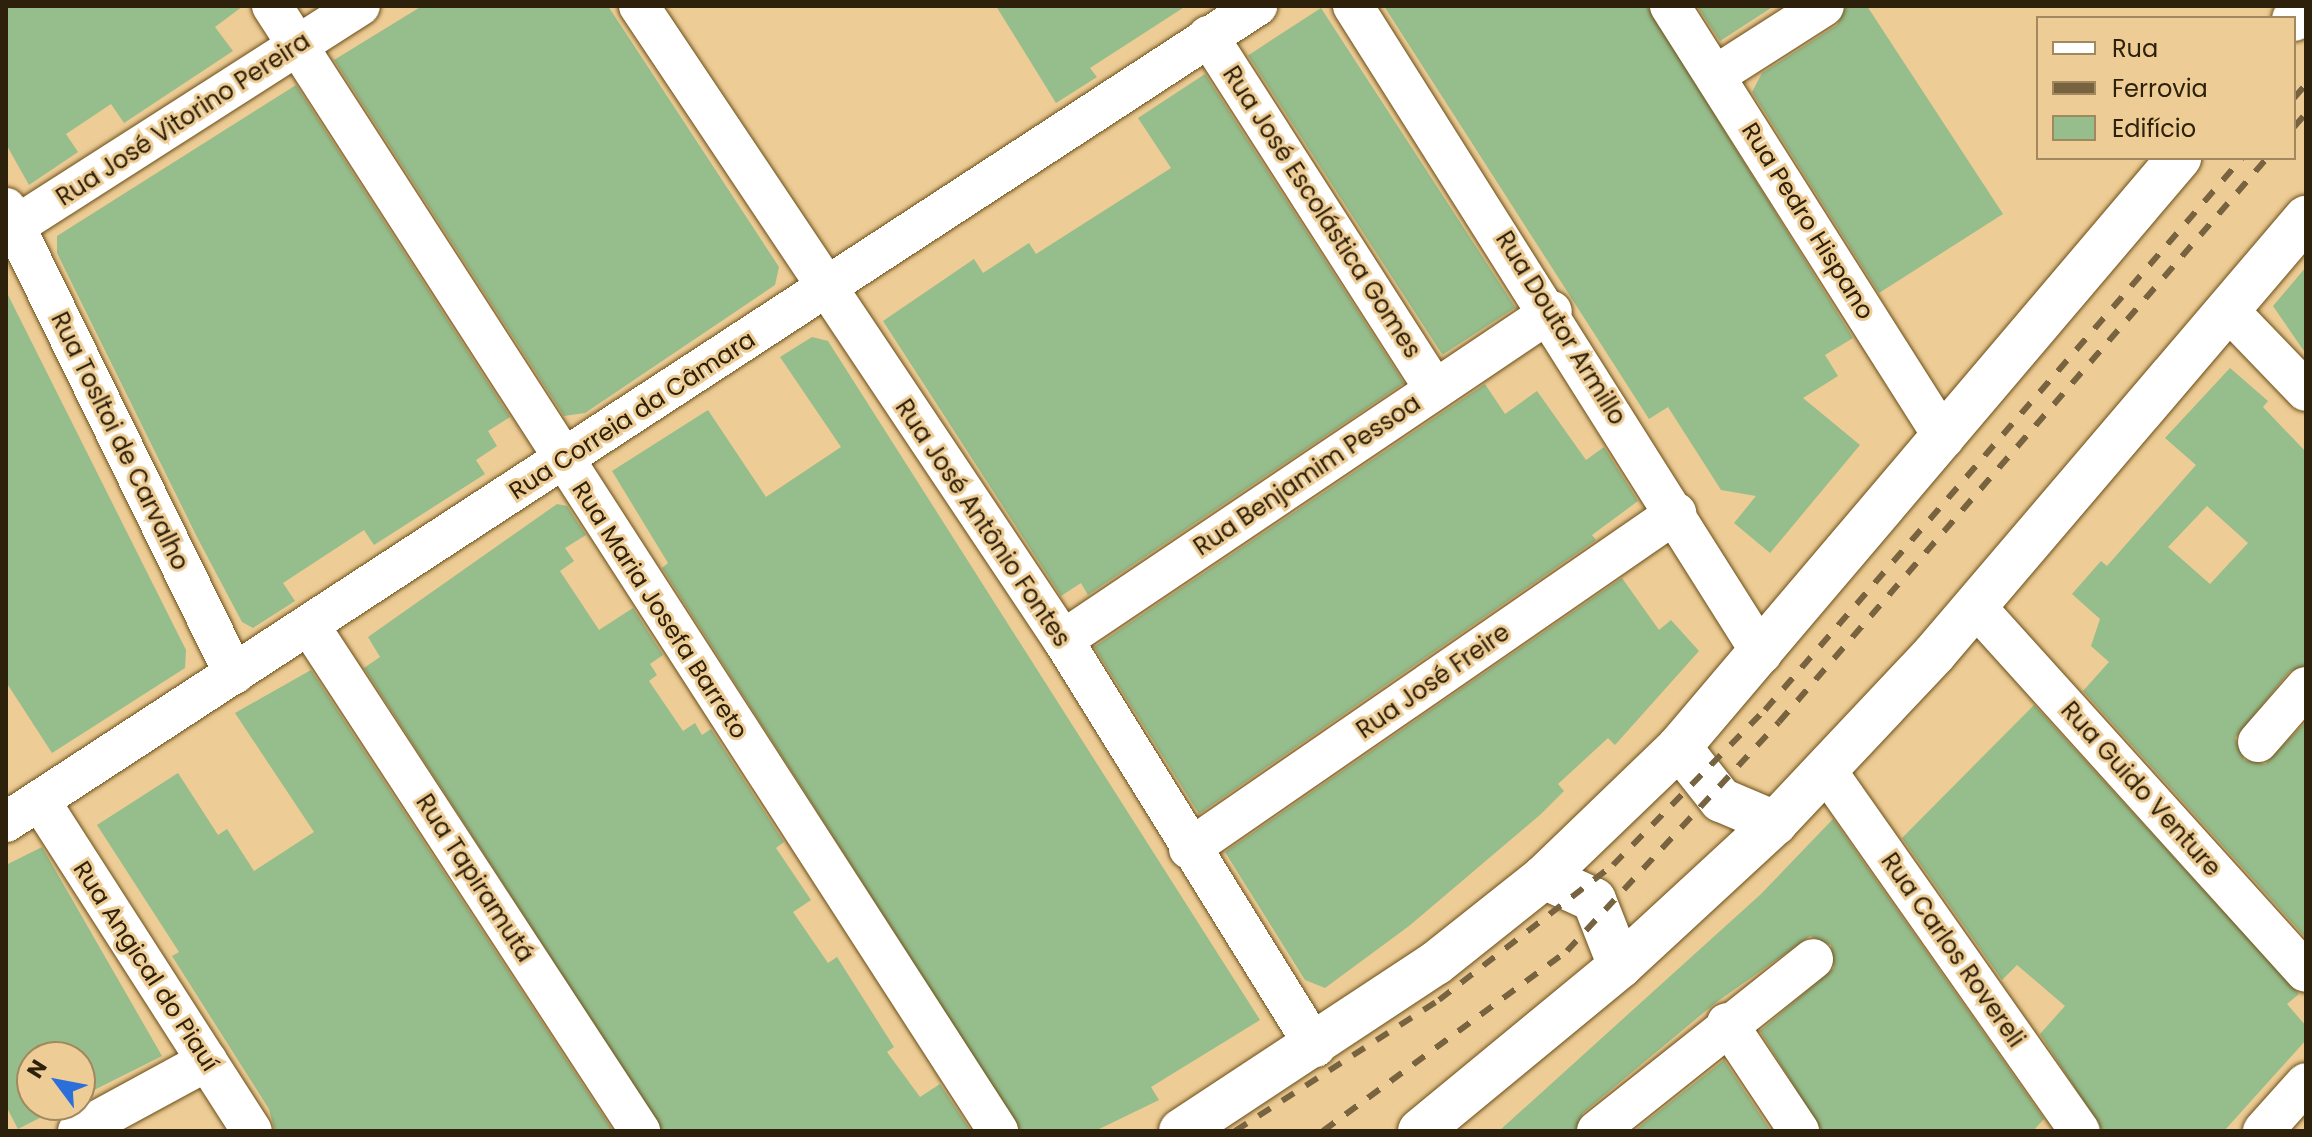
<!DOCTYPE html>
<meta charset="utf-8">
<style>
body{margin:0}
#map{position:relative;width:2312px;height:1137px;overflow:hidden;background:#edcc95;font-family:Poppins,sans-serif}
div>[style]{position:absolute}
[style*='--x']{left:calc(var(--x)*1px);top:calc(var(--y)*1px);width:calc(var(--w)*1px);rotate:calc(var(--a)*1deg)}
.building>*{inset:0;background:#96bd8c;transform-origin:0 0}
.roads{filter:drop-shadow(0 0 2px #6a4d16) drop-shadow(0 0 2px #6a4d16)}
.minor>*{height:40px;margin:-20px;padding:0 20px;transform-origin:20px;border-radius:20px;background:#fff}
.major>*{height:44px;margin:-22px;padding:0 22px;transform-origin:22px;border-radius:22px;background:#fff}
.rail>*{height:6px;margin-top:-3px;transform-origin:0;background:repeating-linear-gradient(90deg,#786340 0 14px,transparent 0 28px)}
span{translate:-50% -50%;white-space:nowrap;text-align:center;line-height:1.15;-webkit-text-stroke:6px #edcc95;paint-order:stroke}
.street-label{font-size:24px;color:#2e210b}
.frame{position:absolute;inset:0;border:8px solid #2e210b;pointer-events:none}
.legend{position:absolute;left:2036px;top:16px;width:260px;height:144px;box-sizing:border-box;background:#edcc95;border:2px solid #a1885e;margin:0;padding:10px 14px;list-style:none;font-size:24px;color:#2e210b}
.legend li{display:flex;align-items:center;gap:16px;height:40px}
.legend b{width:40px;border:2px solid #a1885e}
.north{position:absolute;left:16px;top:1041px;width:80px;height:80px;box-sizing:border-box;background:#edcc95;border:2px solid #a1885e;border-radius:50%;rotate:302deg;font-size:22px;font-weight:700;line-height:32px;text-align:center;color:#2e210b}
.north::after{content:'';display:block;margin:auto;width:28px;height:36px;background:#2b6fdb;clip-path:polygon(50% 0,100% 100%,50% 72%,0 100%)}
</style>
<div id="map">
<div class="building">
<i style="clip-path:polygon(6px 6px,243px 6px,215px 27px,233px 51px,124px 123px,111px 104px,66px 134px,78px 152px,29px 185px,6px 144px)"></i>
<i style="clip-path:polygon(422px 6px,608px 6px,779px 267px,775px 285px,585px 413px,564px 416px,334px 60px)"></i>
<i style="clip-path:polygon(996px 6px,1186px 6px,1090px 68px,1097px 77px,1056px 103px)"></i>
<i style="clip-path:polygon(1384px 6px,1647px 6px,1853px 338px,1825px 355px,1838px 376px,1803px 398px,1860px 445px,1770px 553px,1734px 523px,1756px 496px,1721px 490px,1668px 407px,1649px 419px)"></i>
<i style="clip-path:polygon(1697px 6px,1774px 6px,1720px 41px)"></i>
<i style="clip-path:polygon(1847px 6px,1867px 6px,2003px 214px,1879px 293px,1752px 92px,1762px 73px,1837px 25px)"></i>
<i style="left:1321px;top:8px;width:357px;height:87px;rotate:57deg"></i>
<i style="clip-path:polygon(1205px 74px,1404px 383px,1088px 595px,1081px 583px,1061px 596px,883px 321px,974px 259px,983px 273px,1029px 243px,1036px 254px,1171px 168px,1138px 118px)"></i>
<i style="clip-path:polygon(296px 85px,510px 417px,488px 431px,497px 446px,476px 460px,485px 474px,374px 545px,364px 530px,283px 583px,295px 601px,253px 628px,242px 622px,198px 539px,57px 253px,57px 236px)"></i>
<i style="clip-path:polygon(2306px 267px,2306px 354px,2273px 306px)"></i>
<i style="clip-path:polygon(6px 291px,186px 650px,185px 668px,52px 753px,6px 682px)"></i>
<i style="clip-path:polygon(812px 337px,828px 341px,1260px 1020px,1151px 1087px,1159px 1100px,1095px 1131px,1021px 1131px,662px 568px,668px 563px,612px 471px,708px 410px,766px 497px,841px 447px,780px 357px)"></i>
<i style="clip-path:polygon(evenodd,2230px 368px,2268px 401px,2263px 407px,2306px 452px,2306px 665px,2289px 672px,2235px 738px,2244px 760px,2265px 764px,2306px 722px,2306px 938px,2083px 691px,2109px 662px,2091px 646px,2100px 619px,2072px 594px,2101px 561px,2107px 566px,2196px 465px,2165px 438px,2230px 368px,2207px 506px,2248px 543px,2210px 584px,2168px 547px,2207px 506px)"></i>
<i style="clip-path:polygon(1485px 384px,1505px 414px,1537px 391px,1586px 460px,1604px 447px,1638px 501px,1592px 535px,1596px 540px,1199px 814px,1094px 647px)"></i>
<i style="clip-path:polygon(557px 504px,567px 506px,586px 535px,565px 548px,574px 561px,560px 571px,599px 630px,633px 608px,663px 655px,650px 664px,657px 675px,649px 681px,683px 731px,695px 723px,702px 735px,711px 729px,784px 842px,776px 848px,811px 900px,793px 912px,828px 963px,837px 957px,894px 1047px,887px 1052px,920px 1097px,940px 1084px,971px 1131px,663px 1131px,364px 668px,380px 657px,368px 637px)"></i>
<i style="clip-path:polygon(1622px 578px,1659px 630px,1671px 620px,1699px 651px,1615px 745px,1608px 738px,1558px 784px,1564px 791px,1541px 814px,1409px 926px,1325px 988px,1305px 980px,1225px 852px)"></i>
<i style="clip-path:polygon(311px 670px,613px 1131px,275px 1131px,269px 1109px,172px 956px,179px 952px,97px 825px,178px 773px,218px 835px,227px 829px,254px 871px,314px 832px,235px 713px)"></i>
<i style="clip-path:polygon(2034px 705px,2299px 994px,2287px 1004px,2306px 1026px,2306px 1040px,2224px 1131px,2103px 1131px,2040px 1034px,2065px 1006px,2017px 965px,2002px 980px,1902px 838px)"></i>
<i style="clip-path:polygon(1833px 819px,2044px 1119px,2033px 1131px,1822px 1131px,1760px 1031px,1834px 968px,1831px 945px,1810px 936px,1714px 1004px,1583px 1113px,1575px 1131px,1499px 1131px,1761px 894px)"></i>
<i style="clip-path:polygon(42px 847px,162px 1056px,80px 1097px,80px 1057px,32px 1057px,32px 1105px,65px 1105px,18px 1129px,6px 1106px,6px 865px)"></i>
<i style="clip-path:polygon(1724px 1060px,1771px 1131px,1634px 1131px)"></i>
</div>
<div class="roads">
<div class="minor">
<i style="--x:272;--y:6;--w:1339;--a:57.16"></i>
<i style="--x:639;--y:6;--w:763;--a:56.23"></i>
<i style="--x:1063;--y:640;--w:479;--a:58.2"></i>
<i style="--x:1353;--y:6;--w:766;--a:57.74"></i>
<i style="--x:1670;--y:6;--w:512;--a:57.61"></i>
<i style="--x:1208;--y:36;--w:420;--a:57.3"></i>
<i style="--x:1716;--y:75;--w:128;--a:-32.6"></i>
<i style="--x:6;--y:208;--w:519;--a:63.93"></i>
<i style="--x:6;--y:232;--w:420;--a:-32.6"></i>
<i style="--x:2228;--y:310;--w:112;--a:46.1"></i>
<i style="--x:1975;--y:606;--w:493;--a:47.9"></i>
<i style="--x:309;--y:625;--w:605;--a:56.81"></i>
<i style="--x:1063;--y:640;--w:589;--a:-33.93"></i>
<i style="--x:2258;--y:742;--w:73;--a:-48.9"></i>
<i style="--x:1826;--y:770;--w:441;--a:54.9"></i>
<i style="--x:40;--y:801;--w:392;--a:57.3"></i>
<i style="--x:6;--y:822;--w:1494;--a:-33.12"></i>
<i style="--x:1189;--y:849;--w:592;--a:-34.6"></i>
<i style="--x:1727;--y:1023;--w:130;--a:56.3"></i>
<i style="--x:78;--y:1131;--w:147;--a:-28.5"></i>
<i style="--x:1597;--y:1131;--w:276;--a:-38.5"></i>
<i style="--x:2263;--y:1131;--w:64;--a:-48.1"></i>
</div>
<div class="major">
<i style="--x:2294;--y:19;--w:17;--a:-50"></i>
<i style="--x:1679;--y:747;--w:68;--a:51.6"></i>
<i style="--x:1721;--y:800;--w:59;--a:23.1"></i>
<i style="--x:1544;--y:877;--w:55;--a:24.7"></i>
<i style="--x:1594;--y:900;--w:71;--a:68.5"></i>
<i style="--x:1181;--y:1131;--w:305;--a:-33.4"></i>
<i style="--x:1436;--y:963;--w:138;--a:-38.5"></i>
<i style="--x:1544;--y:877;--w:187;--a:-43.9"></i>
<i style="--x:1679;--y:747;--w:773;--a:-49.67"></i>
<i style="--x:1420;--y:1131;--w:259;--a:-39.5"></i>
<i style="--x:1620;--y:966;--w:211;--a:-42.7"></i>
<i style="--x:1775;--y:823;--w:233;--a:-46.7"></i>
<i style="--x:1935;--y:653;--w:572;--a:-49.54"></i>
</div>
</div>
<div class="rail">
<i style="--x:2294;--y:98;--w:18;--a:-49"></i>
<i style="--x:2294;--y:127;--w:18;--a:-49"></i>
<i style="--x:1235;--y:1131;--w:242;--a:-32.7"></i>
<i style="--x:1439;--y:1000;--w:220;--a:-37.8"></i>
<i style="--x:1613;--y:865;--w:217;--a:-45.6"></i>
<i style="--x:1765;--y:710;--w:730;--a:-49.17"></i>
<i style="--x:1323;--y:1131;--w:303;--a:-36.4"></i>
<i style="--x:1567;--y:951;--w:312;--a:-47.2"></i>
<i style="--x:1779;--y:722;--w:746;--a:-49.13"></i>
</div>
<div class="street-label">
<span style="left:183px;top:119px;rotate:-33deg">Rua José Vitorino Pereira</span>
<span style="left:1322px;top:212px;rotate:57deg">Rua José Escolástica Gomes</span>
<span style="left:1808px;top:221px;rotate:58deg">Rua Pedro Hispano</span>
<span style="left:1561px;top:328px;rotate:58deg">Rua Doutor Armillo</span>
<span style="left:632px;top:415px;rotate:-33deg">Rua Correia da Câmara</span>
<span style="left:120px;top:441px;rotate:64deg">Rua Tosltoi de Carvalho</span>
<span style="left:1307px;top:475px;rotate:-34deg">Rua Benjamim Pessoa</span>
<span style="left:983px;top:523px;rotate:56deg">Rua José Antônio Fontes</span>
<span style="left:660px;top:610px;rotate:57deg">Rua Maria Josefa Barreto</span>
<span style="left:1433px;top:681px;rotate:-35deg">Rua José Freire</span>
<span style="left:2141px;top:789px;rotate:48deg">Rua Guido Venture</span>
<span style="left:475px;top:878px;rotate:57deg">Rua Tapiramutá</span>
<span style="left:1953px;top:950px;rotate:55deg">Rua Carlos Rovereli</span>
<span style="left:146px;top:966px;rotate:57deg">Rua Angical do Piauí</span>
</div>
<div class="frame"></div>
<ul class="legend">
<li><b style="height:10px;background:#fff"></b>Rua</li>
<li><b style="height:10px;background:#786340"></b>Ferrovia</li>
<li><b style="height:22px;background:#96bd8c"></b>Edifício</li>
</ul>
<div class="north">N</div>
</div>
